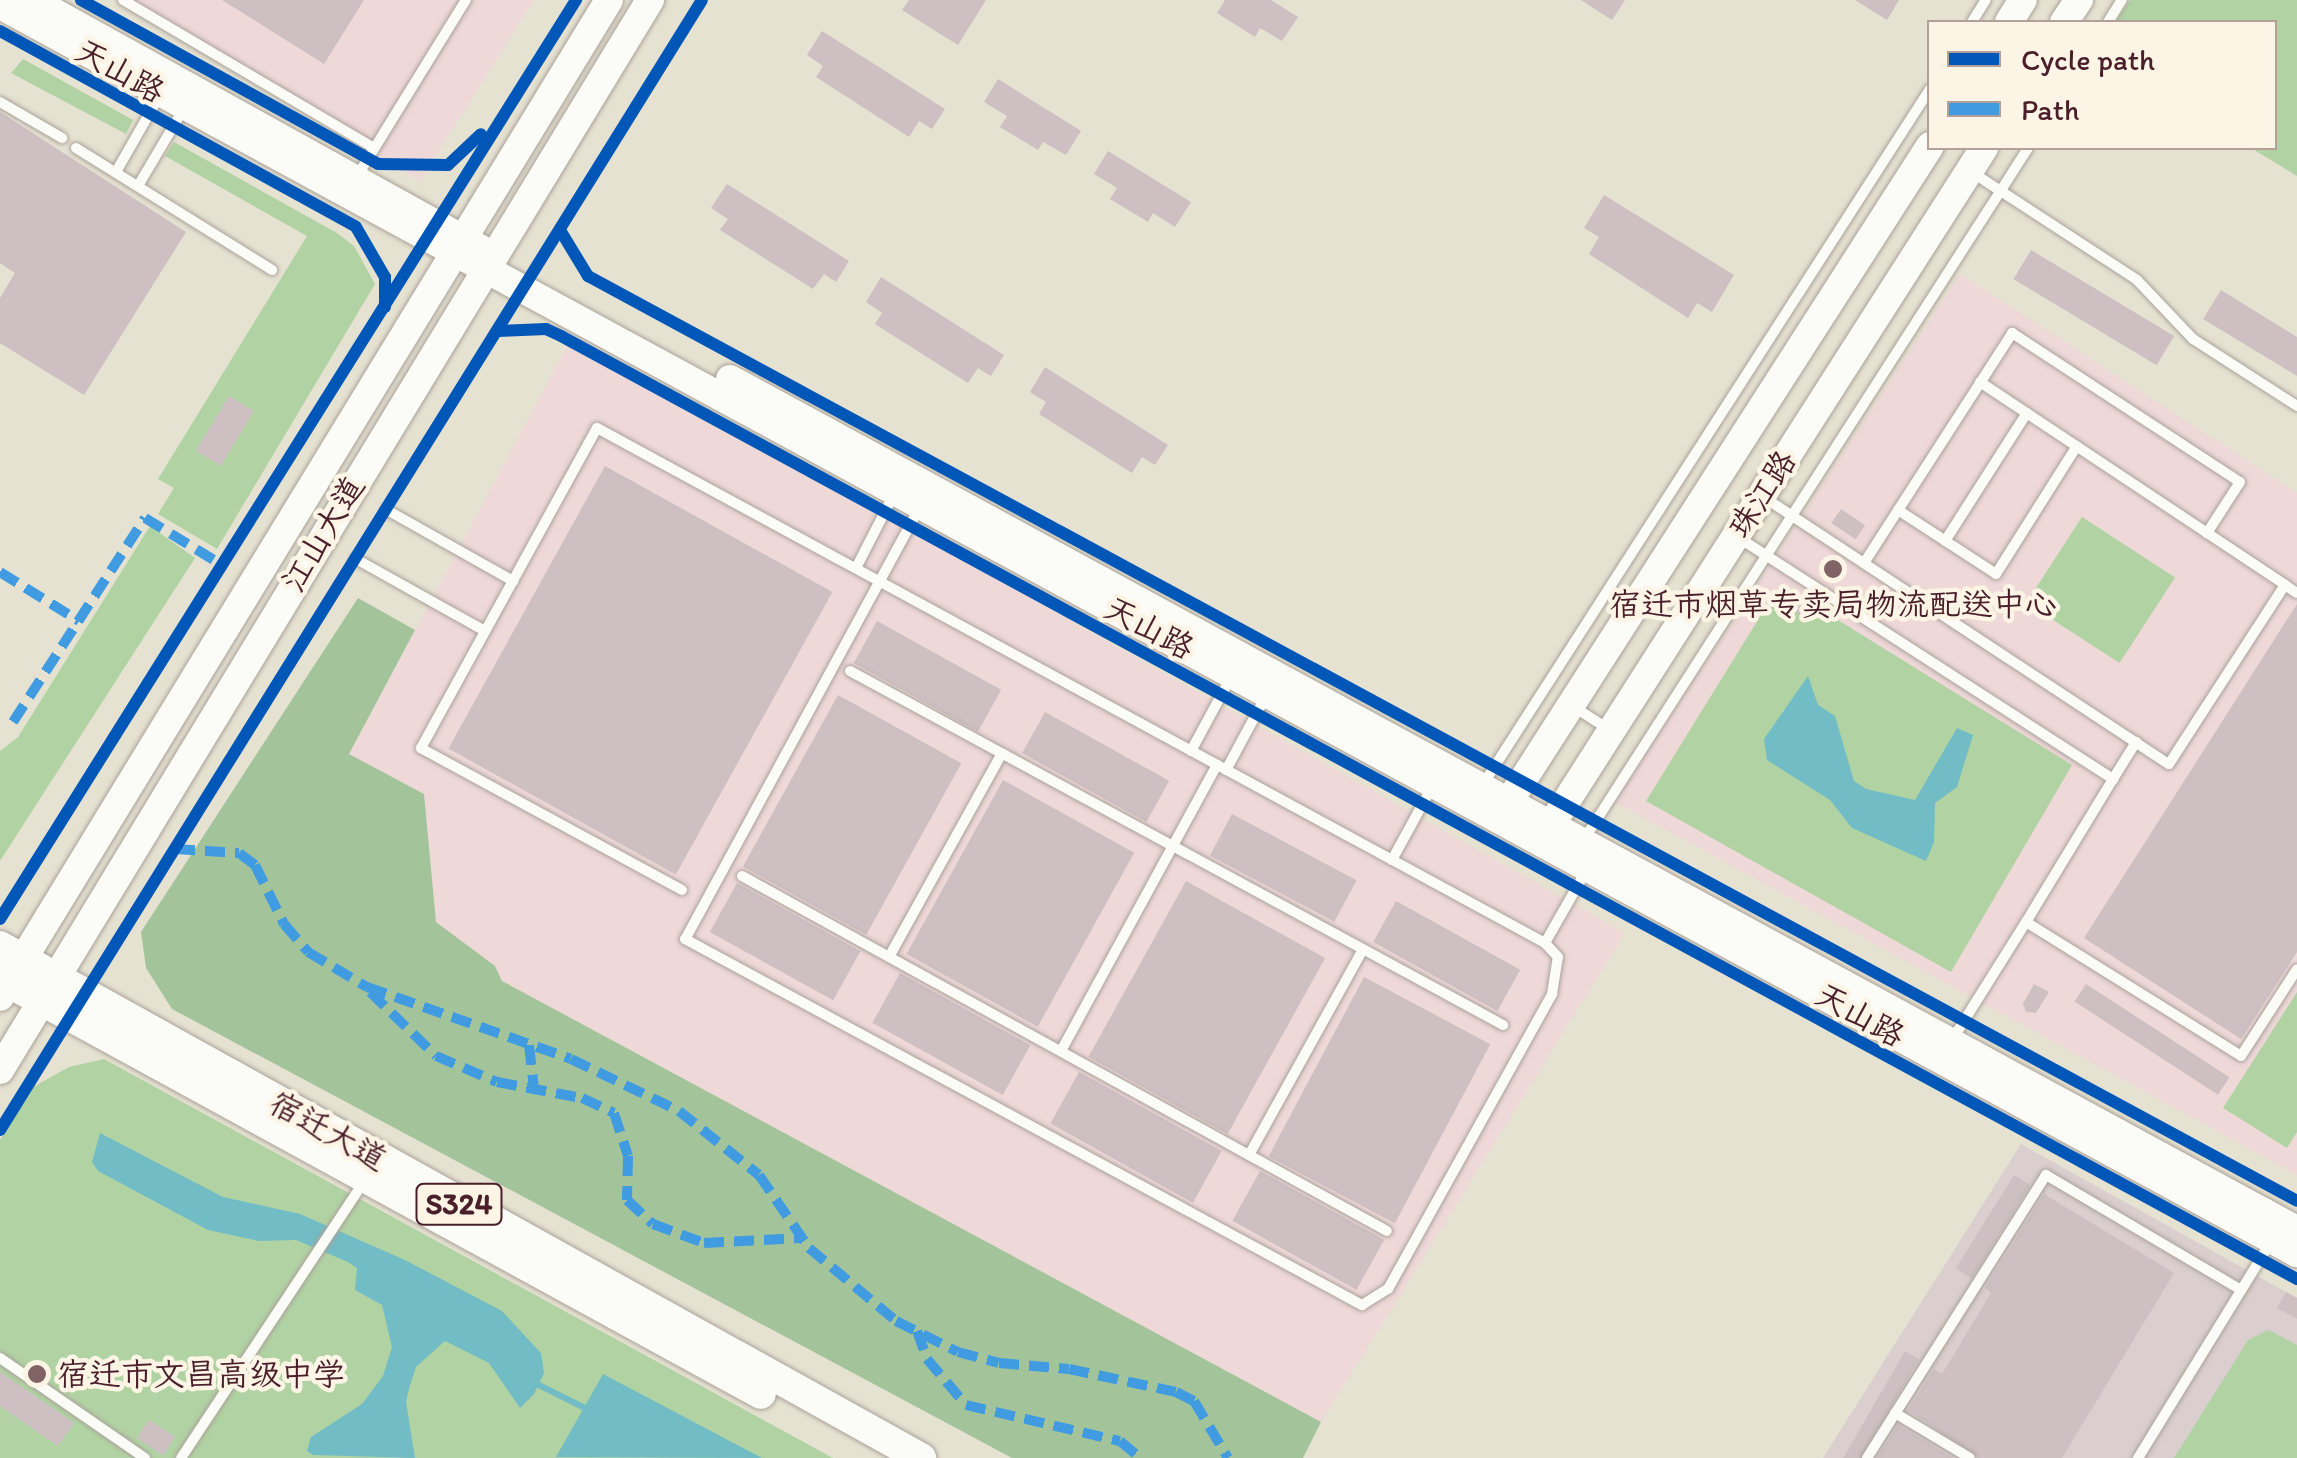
<!DOCTYPE html>
<meta charset="utf-8">
<style>
body{margin:0}
#map{position:relative;width:2297px;height:1458px;overflow:hidden;background:#e6e2d2;font-family:Itim,"LXGW WenKai TC",sans-serif}
div>[style]{position:absolute}
[style*='--x']{left:calc(var(--x)*1px);top:calc(var(--y)*1px);width:calc(var(--w)*1px);rotate:calc(var(--a)*1deg)}
.built>*{inset:0;background:#eed8d8}
.industrial>*{inset:0;background:#dacecf}
.green>*{inset:0;background:#b1d3a3;transform-origin:0 0}
.forest>*{inset:0;background:#a3c49a}
.water>*{inset:0;background:#72bcc5}
.stream>*{height:6px;margin:-3px;padding:0 3px;transform-origin:3px;border-radius:3px;background:#72bcc5}
.building>*{inset:0;background:#cdbfc2;transform-origin:0 0}
.roads{filter:drop-shadow(0 0 2px #aaa29a) drop-shadow(0 0 2px #aaa29a)}
.lane>*{height:10px;margin:-5px;padding:0 5px;transform-origin:5px;border-radius:5px;background:#fbfbf8}
.secondary>*{height:28px;margin:-14px;padding:0 14px;transform-origin:14px;border-radius:14px;background:#fbfbf8}
.primary>*{height:30px;margin:-15px;padding:0 15px;transform-origin:15px;border-radius:15px;background:#fbfbf8}
.quiet>*{height:10px;margin-top:-5px;transform-origin:0;background:repeating-linear-gradient(90deg,#409be1 0 20px,transparent 0 30px)}
.cycleway>*{height:12px;margin:-6px;padding:0 6px;transform-origin:6px;border-radius:6px;background:#0057b8}
.dots>*{width:28px;height:28px;translate:-50% -50%;box-sizing:border-box;border:5px solid #fcf5e5;border-radius:50%}
span{translate:-50% -50%;white-space:nowrap;text-align:center;line-height:1.15;-webkit-text-stroke:9px #fcf5e5;paint-order:stroke}
.shield-label span{padding:2px 8px;background:#fcf5e5;border:2px solid;border-radius:8px;-webkit-text-stroke-width:0}
.shield-label{font-size:30px;color:#4a1f2b;font-weight:700}
.street-label{font-size:32px;color:#4a1f2b}
.poi-label{font-size:32px;color:#4a1f2b}
.left{translate:0 -50%;text-align:left}
.legend{position:absolute;left:1927px;top:20px;width:350px;height:130px;box-sizing:border-box;background:#fcf5e5;border:2px solid #b59f9b;margin:0;padding:12px 18px;list-style:none;font-size:30px;color:#4a1f2b}
.legend li{display:flex;align-items:center;gap:20px;height:50px}
.legend b{width:50px;border:2px solid #b59f9b}
</style>
<div id="map">
<div class="built">
<i style="clip-path:polygon(114px 0,534px 0,420px 181px)"></i>
<i style="clip-path:polygon(1960px 274px,2297px 493px,2297px 1175px,1615px 802px)"></i>
<i style="clip-path:polygon(571px 339px,1625px 933px,1321px 1422px,502px 981px,495px 966px,435px 922px,424px 794px,349px 754px)"></i>
</div>
<div class="industrial">
<i style="clip-path:polygon(2021px 1144px,2297px 1298px,2297px 1458px,1823px 1458px)"></i>
</div>
<div class="green">
<i style="clip-path:polygon(2130px 0,2297px 0,2297px 176px,2251px 148px,2274px 148px,2274px 22px,2115px 22px)"></i>
<i style="clip-path:polygon(23px 59px,133px 120px,126px 134px,11px 73px)"></i>
<i style="clip-path:polygon(174px 142px,337px 233px,354px 246px,375px 284px,217px 549px,158px 514px,174px 488px,158px 479px,307px 236px,165px 156px)"></i>
<i style="left:2082px;top:517px;width:111px;height:102px;rotate:33deg"></i>
<i style="clip-path:polygon(150px 526px,195px 558px,0 861px,0 751px,18px 737px)"></i>
<i style="clip-path:polygon(1766px 607px,1817px 607px,2072px 765px,1951px 972px,1646px 801px)"></i>
<i style="clip-path:polygon(2297px 992px,2297px 1132px,2287px 1148px,2223px 1108px)"></i>
<i style="clip-path:polygon(104px 1059px,833px 1458px,0 1458px,0 1140px,33px 1087px,69px 1067px)"></i>
<i style="clip-path:polygon(2269px 1330px,2297px 1345px,2297px 1458px,2174px 1458px,2248px 1340px)"></i>
</div>
<div class="forest">
<i style="clip-path:polygon(358px 598px,415px 630px,349px 754px,424px 794px,436px 922px,495px 966px,502px 981px,1321px 1422px,1303px 1458px,1012px 1458px,172px 1009px,146px 968px,141px 932px)"></i>
</div>
<div class="water">
<i style="clip-path:polygon(1808px 676px,1818px 705px,1835px 716px,1854px 781px,1866px 789px,1915px 800px,1957px 728px,1973px 735px,1957px 787px,1935px 803px,1934px 842px,1926px 861px,1852px 828px,1830px 800px,1767px 760px,1764px 739px)"></i>
<i style="clip-path:polygon(100px 1133px,223px 1197px,300px 1214px,405px 1260px,502px 1311px,541px 1353px,544px 1373px,534px 1394px,520px 1408px,489px 1363px,445px 1341px,416px 1367px,410px 1385px,406px 1402px,415px 1458px,313px 1455px,307px 1451px,311px 1437px,362px 1404px,383px 1376px,392px 1347px,382px 1305px,355px 1290px,357px 1268px,348px 1262px,296px 1240px,259px 1241px,208px 1230px,98px 1171px,92px 1162px)"></i>
<i style="clip-path:polygon(603px 1374px,762px 1458px,556px 1457px)"></i>
</div>
<div class="stream">
<i style="--x:539;--y:1385;--w:58;--a:26.6"></i>
</div>
<div class="building">
<i style="clip-path:polygon(222px 0,364px 0,324px 64px)"></i>
<i style="clip-path:polygon(909px 0,986px 0,958px 45px,902px 10px)"></i>
<i style="clip-path:polygon(1225px 0,1271px 0,1298px 17px,1282px 41px,1260px 28px,1255px 37px,1217px 13px)"></i>
<i style="clip-path:polygon(1581px 0,1625px 0,1612px 20px)"></i>
<i style="clip-path:polygon(1855px 0,1899px 0,1887px 20px)"></i>
<i style="clip-path:polygon(822px 31px,945px 109px,932px 129px,919px 121px,909px 137px,816px 77px,823px 66px,807px 55px)"></i>
<i style="clip-path:polygon(998px 79px,1081px 131px,1066px 155px,1043px 142px,1038px 150px,1000px 127px,1007px 116px,984px 102px)"></i>
<i style="clip-path:polygon(0 112px,186px 232px,84px 395px,0 343px,0 298px,15px 273px,0 263px)"></i>
<i style="clip-path:polygon(1108px 151px,1191px 202px,1175px 227px,1153px 213px,1148px 222px,1110px 199px,1117px 188px,1094px 174px)"></i>
<i style="clip-path:polygon(727px 184px,849px 261px,836px 282px,824px 274px,813px 289px,720px 230px,728px 219px,711px 208px)"></i>
<i style="clip-path:polygon(1604px 195px,1734px 275px,1712px 312px,1697px 303px,1688px 318px,1589px 254px,1599px 237px,1584px 228px)"></i>
<i style="left:2031px;top:250px;width:167px;height:34px;rotate:31deg"></i>
<i style="clip-path:polygon(881px 277px,1004px 355px,991px 376px,978px 368px,968px 383px,875px 324px,882px 313px,866px 302px)"></i>
<i style="clip-path:polygon(2221px 290px,2297px 337px,2297px 376px,2203px 319px)"></i>
<i style="clip-path:polygon(1045px 367px,1168px 445px,1155px 465px,1142px 457px,1132px 473px,1039px 414px,1046px 402px,1030px 392px)"></i>
<i style="left:229px;top:396px;width:29px;height:64px;rotate:31deg"></i>
<i style="left:605px;top:466px;width:260px;height:323px;rotate:29deg"></i>
<i style="left:1841px;top:509px;width:29px;height:17px;rotate:34deg"></i>
<i style="left:1790px;top:589px;width:28px;height:17px;rotate:32deg"></i>
<i style="clip-path:polygon(2297px 604px,2297px 952px,2241px 1039px,2084px 938px)"></i>
<i style="left:877px;top:621px;width:142px;height:48px;rotate:29deg"></i>
<i style="left:838px;top:695px;width:141px;height:196px;rotate:29deg"></i>
<i style="left:1045px;top:712px;width:142px;height:47px;rotate:29deg"></i>
<i style="left:1003px;top:780px;width:150px;height:199px;rotate:29deg"></i>
<i style="left:1232px;top:814px;width:141px;height:47px;rotate:28deg"></i>
<i style="left:1186px;top:881px;width:159px;height:201px;rotate:29deg"></i>
<i style="left:737px;top:883px;width:141px;height:56px;rotate:29deg"></i>
<i style="left:1396px;top:901px;width:142px;height:47px;rotate:29deg"></i>
<i style="left:900px;top:973px;width:149px;height:57px;rotate:29deg"></i>
<i style="left:1364px;top:977px;width:143px;height:203px;rotate:28deg"></i>
<i style="clip-path:polygon(2034px 984px,2049px 992px,2036px 1013px,2026px 1012px,2023px 1004px)"></i>
<i style="left:2086px;top:984px;width:171px;height:21px;rotate:33deg"></i>
<i style="left:1079px;top:1072px;width:163px;height:59px;rotate:29deg"></i>
<i style="left:1260px;top:1171px;width:142px;height:57px;rotate:29deg"></i>
<i style="left:2014px;top:1175px;width:19px;height:110px;rotate:32deg"></i>
<i style="clip-path:polygon(2044px 1194px,2174px 1273px,2062px 1458px,1979px 1458px,1908px 1410px,1934px 1369px,1942px 1374px,1991px 1293px,1985px 1288px)"></i>
<i style="clip-path:polygon(2286px 1292px,2297px 1298px,2297px 1319px,2277px 1308px)"></i>
<i style="left:1905px;top:1351px;width:16px;height:126px;rotate:30deg"></i>
<i style="clip-path:polygon(0 1372px,74px 1423px,58px 1446px,0 1406px)"></i>
<i style="left:149px;top:1420px;width:31px;height:22px;rotate:33deg"></i>
<i style="clip-path:polygon(1898px 1425px,1953px 1458px,1877px 1458px)"></i>
</div>
<div class="roads">
<div class="lane">
<i style="--x:123;--y:0;--w:291;--a:30.5"></i>
<i style="--x:1972;--y:22;--w:26;--a:-58"></i>
<i style="--x:2108;--y:22;--w:26;--a:-58"></i>
<i style="--x:0;--y:102;--w:72;--a:30.1"></i>
<i style="--x:76;--y:148;--w:231;--a:31.9"></i>
<i style="--x:1970;--y:171;--w:199;--a:33.1"></i>
<i style="--x:2137;--y:280;--w:81;--a:46.5"></i>
<i style="--x:2193;--y:339;--w:124;--a:32.8"></i>
<i style="--x:116;--y:172;--w:89;--a:-60.3"></i>
<i style="--x:356;--y:178;--w:209;--a:-58.3"></i>
<i style="--x:138;--y:186;--w:88;--a:-59.4"></i>
<i style="--x:1980;--y:382;--w:366;--a:33.6"></i>
<i style="--x:1762;--y:496;--w:487;--a:33.4"></i>
<i style="--x:2169;--y:764;--w:213;--a:-57.1"></i>
<i style="--x:2285;--y:585;--w:14;--a:34"></i>
<i style="--x:921;--y:505;--w:494;--a:118.5"></i>
<i style="--x:685;--y:939;--w:770;--a:28.4"></i>
<i style="--x:1362;--y:1305;--w:31;--a:-32"></i>
<i style="--x:1388;--y:1289;--w:338;--a:-60.9"></i>
<i style="--x:1552;--y:994;--w:37;--a:-81"></i>
<i style="--x:1558;--y:957;--w:19;--a:-133"></i>
<i style="--x:387;--y:510;--w:145;--a:29.4"></i>
<i style="--x:1898;--y:510;--w:117;--a:33.1"></i>
<i style="--x:1996;--y:574;--w:151;--a:-57.7"></i>
<i style="--x:1736;--y:536;--w:449;--a:32.8"></i>
<i style="--x:2113;--y:779;--w:167;--a:121.3"></i>
<i style="--x:2026;--y:922;--w:253;--a:31.9"></i>
<i style="--x:2241;--y:1056;--w:103;--a:-57.2"></i>
<i style="--x:1945;--y:541;--w:152;--a:-57.4"></i>
<i style="--x:356;--y:559;--w:148;--a:29.2"></i>
<i style="--x:1864;--y:563;--w:274;--a:-57.2"></i>
<i style="--x:2012;--y:333;--w:272;--a:33.2"></i>
<i style="--x:2240;--y:482;--w:61;--a:122.9"></i>
<i style="--x:856;--y:568;--w:85;--a:-62.8"></i>
<i style="--x:850;--y:671;--w:743;--a:28.46"></i>
<i style="--x:1574;--y:707;--w:43;--a:32.6"></i>
<i style="--x:1191;--y:751;--w:84;--a:-61.6"></i>
<i style="--x:1226;--y:770;--w:84;--a:-61.6"></i>
<i style="--x:2113;--y:779;--w:44;--a:-58.1"></i>
<i style="--x:1482;--y:786;--w:829;--a:-57.27"></i>
<i style="--x:1583;--y:841;--w:824;--a:-57.29"></i>
<i style="--x:1392;--y:860;--w:83;--a:-61.3"></i>
<i style="--x:742;--y:876;--w:736;--a:28.83"></i>
<i style="--x:682;--y:890;--w:297;--a:-151.5"></i>
<i style="--x:421;--y:748;--w:365;--a:-61.2"></i>
<i style="--x:597;--y:428;--w:1079;--a:28.51"></i>
<i style="--x:1545;--y:943;--w:83;--a:-60.3"></i>
<i style="--x:889;--y:957;--w:233;--a:-61"></i>
<i style="--x:1952;--y:1040;--w:139;--a:-57.9"></i>
<i style="--x:1061;--y:1051;--w:326;--a:-61.4"></i>
<i style="--x:1249;--y:1155;--w:235;--a:-61"></i>
<i style="--x:0;--y:1358;--w:176;--a:34.6"></i>
<i style="--x:1895;--y:1413;--w:87;--a:31"></i>
<i style="--x:181;--y:1458;--w:332;--a:-56.5"></i>
<i style="--x:1867;--y:1458;--w:335;--a:-57.7"></i>
<i style="--x:2046;--y:1175;--w:226;--a:30.5"></i>
<i style="--x:2138;--y:1458;--w:256;--a:-58.4"></i>
</div>
<div class="secondary">
<i style="--x:32;--y:0;--w:516;--a:29"></i>
<i style="--x:0;--y:5;--w:2614;--a:28.52"></i>
<i style="--x:2009;--y:22;--w:26;--a:-58"></i>
<i style="--x:2064;--y:22;--w:27;--a:-56"></i>
<i style="--x:730;--y:379;--w:1783;--a:28.51"></i>
<i style="--x:1501;--y:814;--w:794;--a:-57.29"></i>
<i style="--x:1544;--y:836;--w:817;--a:-57.4"></i>
<i style="--x:0;--y:997;--w:1168;--a:-58.58"></i>
<i style="--x:0;--y:1070;--w:1252;--a:-58.72"></i>
</div>
<div class="primary">
<i style="--x:0;--y:946;--w:1054;--a:29.07"></i>
<i style="--x:0;--y:978;--w:867;--a:28.66"></i>
</div>
</div>
<div class="quiet">
<i style="--x:0;--y:572;--w:93;--a:31.8"></i>
<i style="--x:13;--y:722;--w:243;--a:-57.1"></i>
<i style="--x:145;--y:518;--w:90;--a:31.4"></i>
<i style="--x:175;--y:849;--w:64;--a:3.6"></i>
<i style="--x:239;--y:853;--w:20;--a:37"></i>
<i style="--x:255;--y:865;--w:66;--a:63.8"></i>
<i style="--x:284;--y:924;--w:37;--a:49"></i>
<i style="--x:308;--y:952;--w:69;--a:30.7"></i>
<i style="--x:367;--y:987;--w:216;--a:19.4"></i>
<i style="--x:571;--y:1059;--w:120;--a:25.7"></i>
<i style="--x:679;--y:1111;--w:102;--a:38.7"></i>
<i style="--x:759;--y:1175;--w:88;--a:55.6"></i>
<i style="--x:809;--y:1248;--w:114;--a:40"></i>
<i style="--x:896;--y:1321;--w:69;--a:26.6"></i>
<i style="--x:958;--y:1352;--w:42;--a:15"></i>
<i style="--x:999;--y:1363;--w:70;--a:4.9"></i>
<i style="--x:1069;--y:1369;--w:109;--a:12.1"></i>
<i style="--x:1176;--y:1392;--w:20;--a:27"></i>
<i style="--x:1194;--y:1401;--w:66;--a:59.2"></i>
<i style="--x:370;--y:992;--w:92;--a:44.1"></i>
<i style="--x:436;--y:1056;--w:66;--a:23.1"></i>
<i style="--x:497;--y:1082;--w:86;--a:10.7"></i>
<i style="--x:582;--y:1098;--w:35;--a:25"></i>
<i style="--x:614;--y:1113;--w:45;--a:72"></i>
<i style="--x:628;--y:1156;--w:44;--a:91.3"></i>
<i style="--x:627;--y:1200;--w:35;--a:43"></i>
<i style="--x:653;--y:1224;--w:54;--a:20.4"></i>
<i style="--x:704;--y:1243;--w:98;--a:-2.9"></i>
<i style="--x:529;--y:1045;--w:44;--a:83.5"></i>
<i style="--x:917;--y:1331;--w:30;--a:70"></i>
<i style="--x:927;--y:1359;--w:60;--a:49.7"></i>
<i style="--x:966;--y:1405;--w:158;--a:13.2"></i>
<i style="--x:1120;--y:1441;--w:26;--a:40"></i>
</div>
<div class="cycleway">
<i style="--x:81;--y:0;--w:339;--a:28.9"></i>
<i style="--x:378;--y:164;--w:70;--a:0.8"></i>
<i style="--x:448;--y:165;--w:45;--a:-43.2"></i>
<i style="--x:0;--y:31;--w:406;--a:28.8"></i>
<i style="--x:356;--y:227;--w:58;--a:59.9"></i>
<i style="--x:385;--y:277;--w:30;--a:90"></i>
<i style="--x:560;--y:230;--w:54;--a:58.7"></i>
<i style="--x:588;--y:276;--w:1943;--a:28.42"></i>
<i style="--x:498;--y:331;--w:48;--a:-2.4"></i>
<i style="--x:546;--y:329;--w:17;--a:25"></i>
<i style="--x:561;--y:336;--w:1976;--a:28.51"></i>
<i style="--x:0;--y:919;--w:1085;--a:-57.92"></i>
<i style="--x:0;--y:1130;--w:1330;--a:-58.15"></i>
</div>
<div class="dots">
<i style="left:1833px;top:569px;background:#816365"></i>
<i style="left:37px;top:1374px;background:#816365"></i>
</div>
<div class="shield-label">
<span style="left:459px;top:1204px">S324</span>
</div>
<div class="street-label">
<span style="left:120px;top:71px;rotate:29deg">天山路</span>
<span style="left:1762px;top:494px;rotate:-57deg">珠江路</span>
<span style="left:323px;top:534px;rotate:-59deg">江山大道</span>
<span style="left:1149px;top:628px;rotate:28deg">天山路</span>
<span style="left:1860px;top:1015px;rotate:29deg">天山路</span>
<span style="left:328px;top:1131px;rotate:29deg">宿迁大道</span>
</div>
<div class="poi-label">
<span style="left:1833px;top:604px">宿迁市烟草专卖局物流配送中心</span>
<span class="left" style="left:57px;top:1374px">宿迁市文昌高级中学</span>
</div>
<ul class="legend">
<li><b style="height:12px;background:#0057b8"></b>Cycle path</li>
<li><b style="height:12px;background:#409be1"></b>Path</li>
</ul>
</div>
